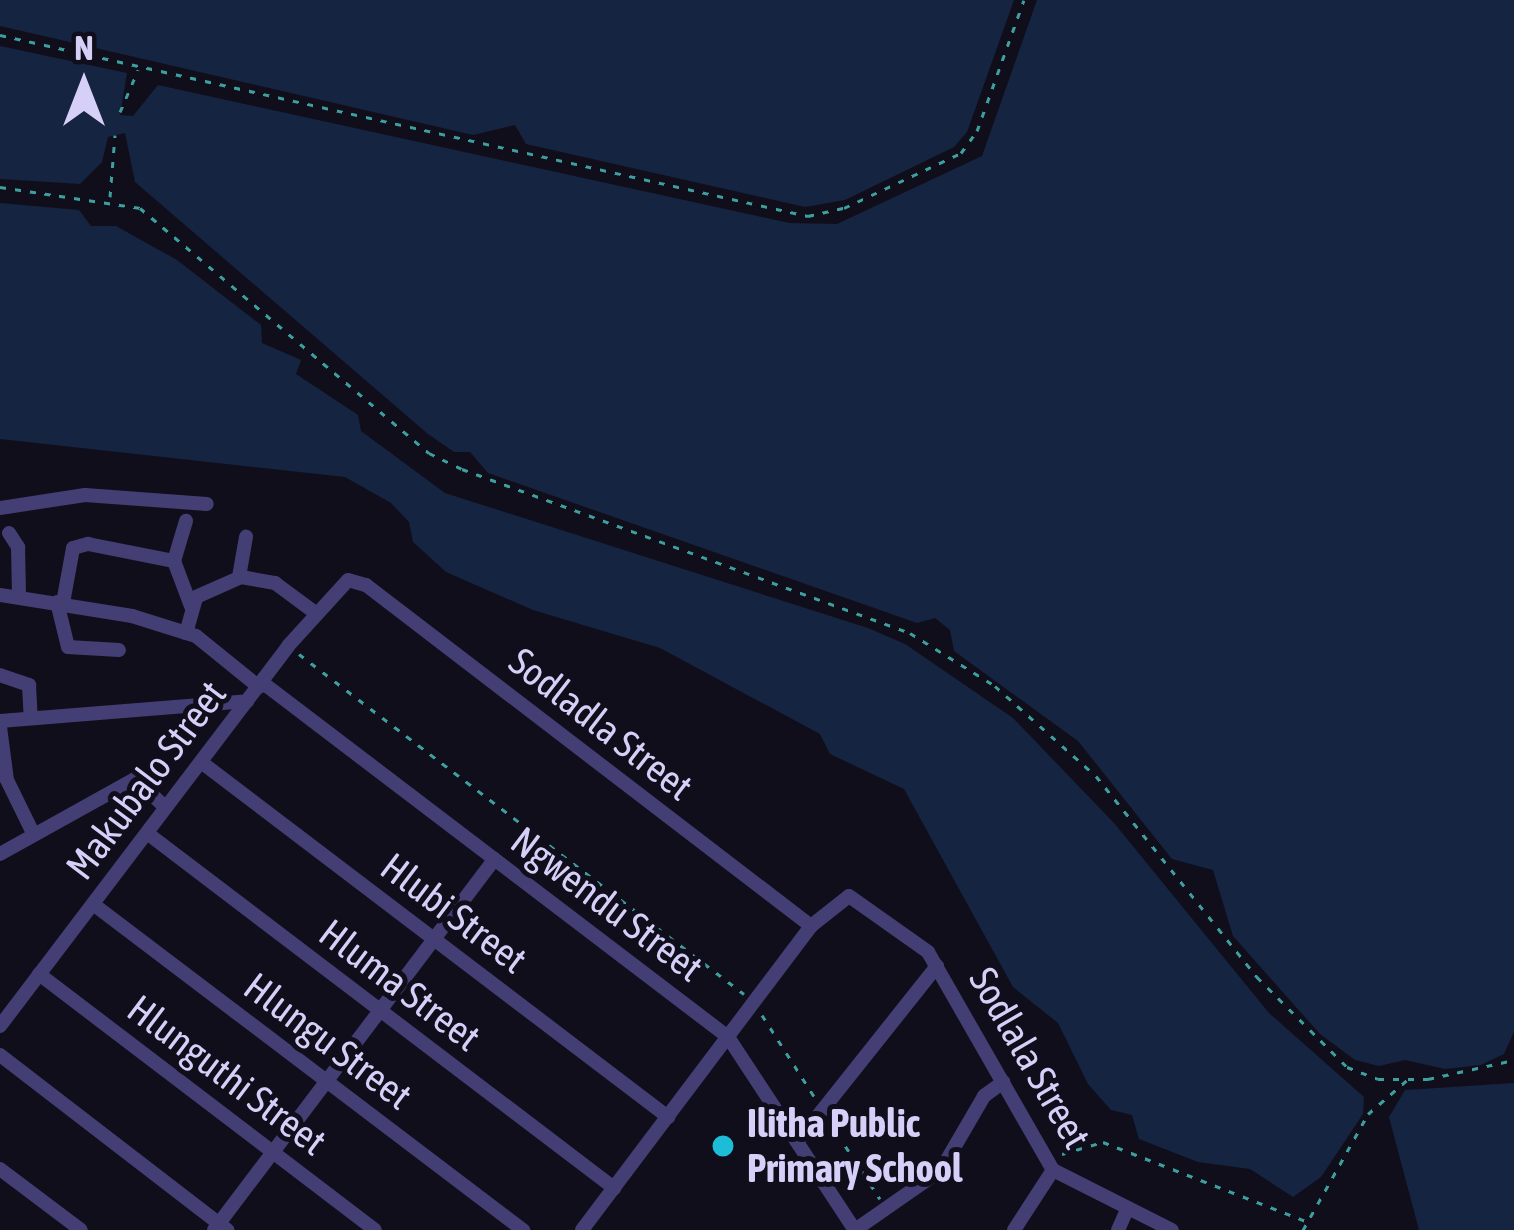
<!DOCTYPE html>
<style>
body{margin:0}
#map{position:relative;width:1514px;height:1230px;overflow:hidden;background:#110e1c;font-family:"Asap Condensed",sans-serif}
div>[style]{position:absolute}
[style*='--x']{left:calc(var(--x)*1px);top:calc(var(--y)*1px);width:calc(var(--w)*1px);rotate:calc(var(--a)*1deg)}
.water>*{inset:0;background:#152440}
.path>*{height:3px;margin-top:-1.5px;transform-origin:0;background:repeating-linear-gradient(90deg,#3ca09e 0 6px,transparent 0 15px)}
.minor>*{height:14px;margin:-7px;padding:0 7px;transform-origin:7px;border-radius:7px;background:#433f75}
.dots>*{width:33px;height:33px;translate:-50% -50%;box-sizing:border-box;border:6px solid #110e1c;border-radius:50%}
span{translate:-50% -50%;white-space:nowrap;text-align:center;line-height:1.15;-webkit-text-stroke:10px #110e1c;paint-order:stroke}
.street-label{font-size:39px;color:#d6d0f9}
.poi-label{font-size:39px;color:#d6d0f9;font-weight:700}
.left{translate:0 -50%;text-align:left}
.north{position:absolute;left:24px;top:24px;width:120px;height:120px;-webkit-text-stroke:9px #110e1c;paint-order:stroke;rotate:0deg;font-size:33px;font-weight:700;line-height:48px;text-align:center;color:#d6d0f9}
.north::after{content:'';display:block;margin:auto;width:42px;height:54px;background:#d6d0f9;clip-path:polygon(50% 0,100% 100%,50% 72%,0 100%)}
</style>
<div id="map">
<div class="water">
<i style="clip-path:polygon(0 0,1014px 0,967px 132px,954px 147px,845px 200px,805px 207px,526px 144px,515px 125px,473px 135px,0 26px)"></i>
<i style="clip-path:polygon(1037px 0,1514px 0,1514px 1032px,1504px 1054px,1481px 1065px,1445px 1069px,1405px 1060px,1379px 1066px,1355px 1060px,1320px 1034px,1233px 936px,1213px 870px,1172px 859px,1078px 741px,954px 651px,950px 630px,935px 618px,917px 623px,488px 473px,470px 452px,454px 452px,428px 434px,135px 182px,125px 133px,108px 137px,102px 162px,80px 184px,0 179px,0 46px,127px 73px,120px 115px,133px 116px,158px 85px,789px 223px,837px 224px,982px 156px)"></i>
<i style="clip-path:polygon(0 203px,79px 210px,91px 226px,116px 226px,177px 260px,261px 325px,262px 343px,301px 360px,296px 374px,358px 415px,361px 431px,445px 493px,868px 628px,905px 644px,1013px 718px,1114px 823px,1269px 1013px,1364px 1097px,1363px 1114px,1321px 1177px,1293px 1197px,1250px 1169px,1198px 1162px,1139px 1139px,1132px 1115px,1111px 1110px,1088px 1084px,1058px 1023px,1013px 987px,904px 789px,830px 754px,820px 734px,660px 648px,533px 610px,446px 572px,413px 542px,409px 522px,391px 503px,345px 477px,0 439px)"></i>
<i style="clip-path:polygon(1514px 1083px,1514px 1230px,1419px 1230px,1389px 1117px,1405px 1090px)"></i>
</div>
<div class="path">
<i style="--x:0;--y:35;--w:828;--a:12.63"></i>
<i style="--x:808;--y:216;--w:37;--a:-13"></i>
<i style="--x:844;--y:208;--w:129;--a:-25.2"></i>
<i style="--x:961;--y:153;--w:27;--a:-54"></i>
<i style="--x:977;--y:131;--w:139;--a:-70.3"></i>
<i style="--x:120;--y:112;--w:46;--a:-66.8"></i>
<i style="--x:0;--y:187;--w:142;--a:8.5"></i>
<i style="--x:140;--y:208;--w:379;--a:40.3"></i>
<i style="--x:429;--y:453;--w:37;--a:26"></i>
<i style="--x:462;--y:469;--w:477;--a:20.1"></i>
<i style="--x:910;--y:633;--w:100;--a:31.9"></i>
<i style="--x:995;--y:686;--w:135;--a:41.7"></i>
<i style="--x:1096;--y:776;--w:258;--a:51.3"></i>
<i style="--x:1257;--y:977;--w:127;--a:45"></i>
<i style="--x:1347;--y:1067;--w:33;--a:21"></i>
<i style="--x:1378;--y:1079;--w:50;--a:0"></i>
<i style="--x:1428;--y:1079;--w:88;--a:-12.5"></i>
<i style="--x:110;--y:197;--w:62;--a:-85.4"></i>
<i style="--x:299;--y:654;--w:560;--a:37.38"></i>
<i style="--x:762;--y:1015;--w:98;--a:57.4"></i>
<i style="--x:829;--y:1121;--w:93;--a:56.8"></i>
<i style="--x:1062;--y:1154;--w:43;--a:-16.3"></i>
<i style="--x:1103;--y:1142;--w:220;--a:21.3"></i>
<i style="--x:1303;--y:1230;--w:133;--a:-60.7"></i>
<i style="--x:1368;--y:1114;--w:52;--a:-41.1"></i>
</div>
<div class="minor">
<i style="--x:0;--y:508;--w:86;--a:-8.7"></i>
<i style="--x:85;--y:495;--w:122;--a:4.2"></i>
<i style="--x:9;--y:533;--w:17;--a:57"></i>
<i style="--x:18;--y:547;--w:48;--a:88.8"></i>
<i style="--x:174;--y:561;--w:42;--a:-73.3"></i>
<i style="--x:239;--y:577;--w:41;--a:-80.1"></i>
<i style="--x:0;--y:595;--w:134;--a:9"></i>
<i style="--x:132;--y:616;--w:67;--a:17.4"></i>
<i style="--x:196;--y:636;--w:81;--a:39"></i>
<i style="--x:57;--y:602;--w:46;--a:76.3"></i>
<i style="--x:68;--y:647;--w:51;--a:3.4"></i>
<i style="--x:63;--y:603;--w:56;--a:-79.7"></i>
<i style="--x:73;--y:548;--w:16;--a:-15"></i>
<i style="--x:88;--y:544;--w:88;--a:11.2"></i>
<i style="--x:174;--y:561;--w:48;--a:69.3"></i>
<i style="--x:186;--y:633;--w:37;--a:-74"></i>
<i style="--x:196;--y:597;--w:49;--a:-24"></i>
<i style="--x:241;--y:577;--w:35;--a:10"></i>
<i style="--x:275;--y:583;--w:49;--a:36.6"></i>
<i style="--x:0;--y:675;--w:31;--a:19"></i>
<i style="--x:29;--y:685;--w:33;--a:87"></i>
<i style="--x:263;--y:683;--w:584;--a:37.28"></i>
<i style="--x:728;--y:1037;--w:231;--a:56.7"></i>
<i style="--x:855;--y:1230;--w:105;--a:-34.9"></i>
<i style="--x:941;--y:1170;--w:86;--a:-59.8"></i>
<i style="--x:984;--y:1096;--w:24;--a:-36"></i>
<i style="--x:0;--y:721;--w:248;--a:-4.6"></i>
<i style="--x:0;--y:727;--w:53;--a:82.5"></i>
<i style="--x:7;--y:780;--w:61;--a:63.9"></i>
<i style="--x:201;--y:762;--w:587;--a:37.24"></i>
<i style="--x:147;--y:833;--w:587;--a:37.24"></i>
<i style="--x:0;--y:854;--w:154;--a:-29.1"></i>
<i style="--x:135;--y:779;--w:41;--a:43"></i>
<i style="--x:93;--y:904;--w:540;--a:37.17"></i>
<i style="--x:39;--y:974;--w:422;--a:37.3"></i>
<i style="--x:0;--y:1026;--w:477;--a:-52.8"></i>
<i style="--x:288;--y:646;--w:89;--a:-47.7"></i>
<i style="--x:348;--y:580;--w:19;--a:16"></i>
<i style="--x:366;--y:585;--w:561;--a:37.46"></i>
<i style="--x:0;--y:1055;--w:287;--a:37.6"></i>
<i style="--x:797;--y:1142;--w:225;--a:-51.5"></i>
<i style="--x:0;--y:1169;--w:101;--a:37"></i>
<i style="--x:214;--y:1230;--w:465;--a:-52.9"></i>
<i style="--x:582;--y:1230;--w:381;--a:-53"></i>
<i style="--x:811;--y:926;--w:48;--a:-38.3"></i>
<i style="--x:849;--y:896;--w:97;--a:35.3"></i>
<i style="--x:928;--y:952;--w:251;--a:60.2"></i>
<i style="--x:1053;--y:1170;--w:133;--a:26.8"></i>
<i style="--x:1014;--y:1230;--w:72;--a:-57"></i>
<i style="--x:1118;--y:1230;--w:20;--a:-66"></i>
</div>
<div class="dots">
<i style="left:723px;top:1146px;background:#1dbdd8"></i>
</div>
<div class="street-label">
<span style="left:601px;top:724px;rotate:38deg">Sodladla Street</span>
<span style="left:146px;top:780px;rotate:-53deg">Makubalo Street</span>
<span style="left:607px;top:904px;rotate:37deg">Ngwendu Street</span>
<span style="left:454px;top:913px;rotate:37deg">Hlubi Street</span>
<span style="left:400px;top:985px;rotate:37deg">Hluma Street</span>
<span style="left:328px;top:1041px;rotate:37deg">Hlungu Street</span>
<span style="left:1030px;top:1058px;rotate:60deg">Sodlala Street</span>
<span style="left:227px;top:1075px;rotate:37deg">Hlunguthi Street</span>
</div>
<div class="poi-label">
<span class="left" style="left:747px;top:1146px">Ilitha Public<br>Primary School</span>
</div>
<div class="north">N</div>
</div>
